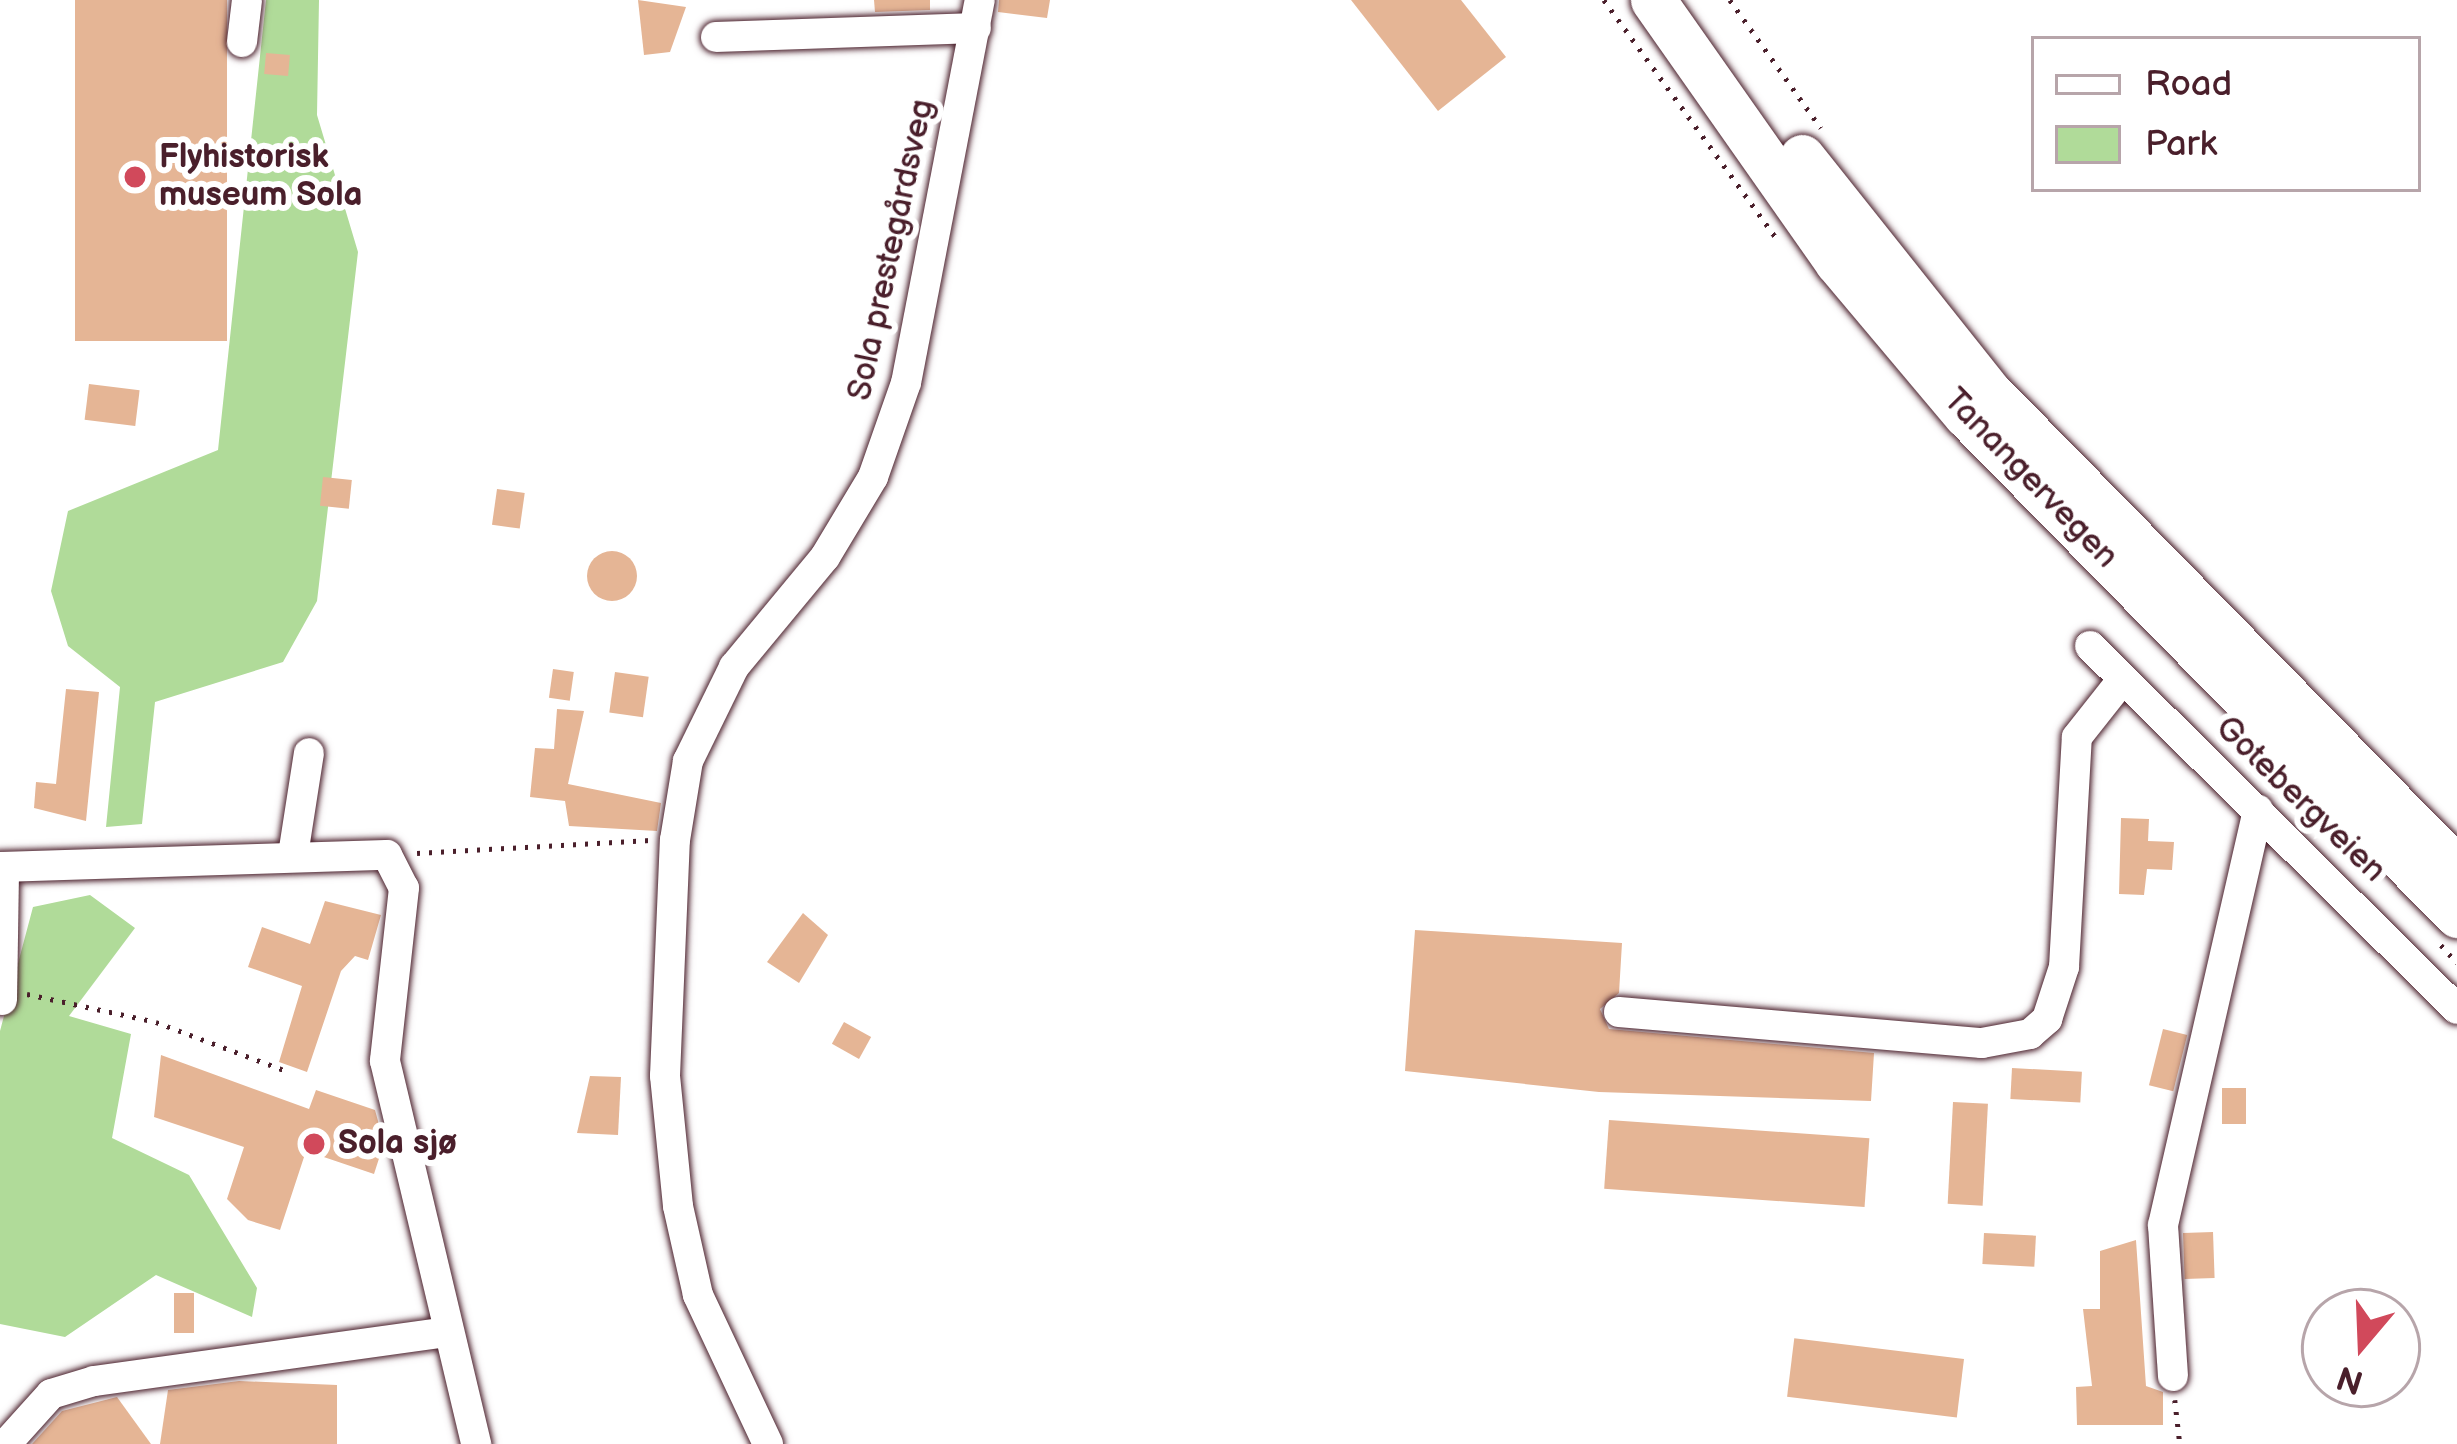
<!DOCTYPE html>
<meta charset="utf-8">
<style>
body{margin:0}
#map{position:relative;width:2457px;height:1444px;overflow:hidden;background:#fff;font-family:"Balsamiq Sans",sans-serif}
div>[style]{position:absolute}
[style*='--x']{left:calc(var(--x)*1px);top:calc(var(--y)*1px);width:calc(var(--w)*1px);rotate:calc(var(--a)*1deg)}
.green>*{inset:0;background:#b0db99}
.building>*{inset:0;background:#e5b595;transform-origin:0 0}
.round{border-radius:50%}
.path>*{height:4.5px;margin-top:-2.25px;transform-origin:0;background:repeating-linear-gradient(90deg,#4a1f2b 0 3px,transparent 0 12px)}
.roads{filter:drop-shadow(0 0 3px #4a1f2b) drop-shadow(0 0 3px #4a1f2b)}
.minor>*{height:30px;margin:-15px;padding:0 15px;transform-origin:15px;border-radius:15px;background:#fff}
.highway>*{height:45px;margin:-22.5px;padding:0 22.5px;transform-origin:22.5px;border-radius:22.5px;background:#fff}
.dots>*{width:33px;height:33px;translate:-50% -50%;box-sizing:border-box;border:6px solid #fff;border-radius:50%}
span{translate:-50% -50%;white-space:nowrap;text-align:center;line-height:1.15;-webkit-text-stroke:12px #fff;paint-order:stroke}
.poi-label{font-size:33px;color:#4a1f2b;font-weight:700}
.left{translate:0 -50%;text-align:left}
.street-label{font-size:33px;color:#4a1f2b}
.legend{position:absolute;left:2031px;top:36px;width:390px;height:156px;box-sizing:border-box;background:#fff;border:3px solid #b7a5aa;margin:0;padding:15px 21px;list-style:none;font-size:36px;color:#4a1f2b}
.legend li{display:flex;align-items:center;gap:24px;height:60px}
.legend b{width:60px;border:3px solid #b7a5aa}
.north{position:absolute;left:2301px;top:1288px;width:120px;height:120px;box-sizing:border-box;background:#fff;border:3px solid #b7a5aa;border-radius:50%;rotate:199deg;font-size:33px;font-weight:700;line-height:48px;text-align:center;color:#4a1f2b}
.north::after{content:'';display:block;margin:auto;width:42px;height:54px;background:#d1495b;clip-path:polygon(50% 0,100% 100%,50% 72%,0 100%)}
</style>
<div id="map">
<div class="green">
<i style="clip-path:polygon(266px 0,319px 0,317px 115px,358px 252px,317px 601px,283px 662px,155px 702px,142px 824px,106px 827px,120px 687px,68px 646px,51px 591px,68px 511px,218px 450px)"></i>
<i style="clip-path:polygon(90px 895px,135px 928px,69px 1016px,131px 1034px,112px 1138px,189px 1175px,257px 1288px,252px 1317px,156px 1275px,65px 1337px,0 1324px,0 1031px,33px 907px)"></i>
</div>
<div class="building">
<i style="left:75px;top:0;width:152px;height:341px"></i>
<i style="clip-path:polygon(638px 0,686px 7px,670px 52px,644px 55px)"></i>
<i style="clip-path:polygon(874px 0,930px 0,930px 10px,875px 12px)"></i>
<i style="clip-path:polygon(999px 0,1050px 0,1047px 18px,998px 12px)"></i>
<i style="clip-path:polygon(1351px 0,1461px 0,1506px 57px,1438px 111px)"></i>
<i style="left:266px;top:53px;width:24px;height:21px;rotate:5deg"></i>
<i style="left:89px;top:384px;width:51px;height:36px;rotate:7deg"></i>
<i style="left:323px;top:477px;width:29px;height:29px;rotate:6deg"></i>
<i style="left:497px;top:489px;width:28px;height:36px;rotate:8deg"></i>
<i class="round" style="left:587px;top:551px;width:50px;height:50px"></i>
<i style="left:553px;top:669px;width:21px;height:29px;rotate:8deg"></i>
<i style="left:615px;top:672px;width:34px;height:41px;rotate:8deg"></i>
<i style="clip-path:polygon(66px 689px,99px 692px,86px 821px,34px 808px,36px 782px,56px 784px)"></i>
<i style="clip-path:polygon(557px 709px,584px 711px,568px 784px,661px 803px,657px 831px,569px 826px,565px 801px,530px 797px,535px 748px,554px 749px)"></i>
<i style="clip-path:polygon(2121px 818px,2149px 819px,2148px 841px,2174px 842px,2172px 870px,2147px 869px,2144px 895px,2119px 894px)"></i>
<i style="clip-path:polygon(325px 901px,381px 915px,368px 960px,355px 956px,341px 971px,307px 1072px,279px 1062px,302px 986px,248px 967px,262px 927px,310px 944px)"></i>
<i style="clip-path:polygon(803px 913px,828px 935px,799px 983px,767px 962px)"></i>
<i style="clip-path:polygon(1415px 930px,1622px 943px,1619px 993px,1600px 1009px,1609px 1029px,1874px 1053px,1871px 1101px,1599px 1092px,1405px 1071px)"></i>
<i style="left:844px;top:1022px;width:31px;height:25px;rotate:29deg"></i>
<i style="left:2163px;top:1029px;width:25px;height:58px;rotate:14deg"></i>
<i style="clip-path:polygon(161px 1055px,309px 1109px,316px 1090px,375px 1110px,384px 1143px,374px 1174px,306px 1151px,280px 1230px,248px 1220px,227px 1199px,244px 1147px,154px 1117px)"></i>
<i style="left:2012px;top:1068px;width:70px;height:31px;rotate:3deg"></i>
<i style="clip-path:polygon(590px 1076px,621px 1077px,618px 1135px,577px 1133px)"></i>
<i style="left:2222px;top:1088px;width:24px;height:36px"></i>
<i style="left:1953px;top:1102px;width:35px;height:102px;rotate:3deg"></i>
<i style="left:1609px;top:1120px;width:261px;height:69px;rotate:4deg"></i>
<i style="left:2213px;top:1232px;width:46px;height:30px;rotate:88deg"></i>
<i style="left:1984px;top:1233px;width:52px;height:31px;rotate:3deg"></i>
<i style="clip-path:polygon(2136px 1240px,2146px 1386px,2163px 1392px,2163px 1425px,2077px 1425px,2076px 1387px,2092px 1386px,2083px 1309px,2100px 1309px,2100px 1251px)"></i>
<i style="left:174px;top:1293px;width:20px;height:40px"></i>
<i style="left:1964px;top:1359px;width:59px;height:171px;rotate:97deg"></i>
<i style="clip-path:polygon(239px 1381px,337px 1385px,337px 1444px,160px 1444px,168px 1390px)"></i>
<i style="clip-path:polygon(117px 1397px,151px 1444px,32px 1444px,62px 1411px)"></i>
</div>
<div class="path">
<i style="--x:1604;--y:0;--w:294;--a:54.1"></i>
<i style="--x:1730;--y:0;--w:157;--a:54.6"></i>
<i style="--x:417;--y:853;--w:234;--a:-3.2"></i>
<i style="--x:2441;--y:945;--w:24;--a:48"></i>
<i style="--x:27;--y:994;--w:132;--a:12.2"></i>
<i style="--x:156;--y:1022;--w:137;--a:20.6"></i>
<i style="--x:2175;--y:1400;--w:44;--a:83.5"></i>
</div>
<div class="roads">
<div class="minor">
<i style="--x:716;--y:37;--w:260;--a:-2"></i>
<i style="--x:242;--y:42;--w:42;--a:-83.2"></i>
<i style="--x:2090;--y:646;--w:516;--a:44.69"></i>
<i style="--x:293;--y:855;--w:103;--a:-81.1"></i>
<i style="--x:0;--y:867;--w:387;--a:-1.8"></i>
<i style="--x:387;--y:855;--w:37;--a:63"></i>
<i style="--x:404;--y:888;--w:174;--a:96.3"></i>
<i style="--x:385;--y:1061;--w:394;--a:76.6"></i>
<i style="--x:2;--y:1000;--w:133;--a:-89.1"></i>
<i style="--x:1619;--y:1012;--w:364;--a:4.9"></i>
<i style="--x:1982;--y:1043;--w:49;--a:-10.6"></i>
<i style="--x:2030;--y:1034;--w:23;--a:-41"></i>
<i style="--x:2047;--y:1019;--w:55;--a:-71.9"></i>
<i style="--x:2064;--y:967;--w:230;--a:-86.8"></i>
<i style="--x:2077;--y:737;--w:73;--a:-51.7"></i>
<i style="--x:2173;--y:1376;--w:151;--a:-93.8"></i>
<i style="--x:2163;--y:1225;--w:426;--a:-77.1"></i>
<i style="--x:6;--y:1444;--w:67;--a:-48"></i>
<i style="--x:51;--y:1394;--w:45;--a:-16.8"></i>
<i style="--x:94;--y:1381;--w:358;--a:-7.9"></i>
<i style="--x:768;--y:1444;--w:165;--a:-115.2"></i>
<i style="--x:698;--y:1295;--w:91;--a:-102.7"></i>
<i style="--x:678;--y:1206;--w:131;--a:-95.7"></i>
<i style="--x:665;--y:1076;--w:236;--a:-87.6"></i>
<i style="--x:675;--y:840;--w:80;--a:-80.7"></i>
<i style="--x:688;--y:761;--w:105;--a:-63.9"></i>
<i style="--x:734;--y:667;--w:143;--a:-50.4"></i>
<i style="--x:825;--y:557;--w:93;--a:-59"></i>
<i style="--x:873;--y:477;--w:100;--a:-70.7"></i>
<i style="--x:906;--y:383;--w:390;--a:-79.1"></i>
</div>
<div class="highway">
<i style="--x:1653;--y:0;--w:320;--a:54.9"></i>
<i style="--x:1837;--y:262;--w:200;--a:49.9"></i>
<i style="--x:1966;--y:415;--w:701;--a:45.52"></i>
<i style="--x:1802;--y:157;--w:302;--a:51.5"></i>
<i style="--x:1990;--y:393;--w:667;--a:45.55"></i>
</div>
</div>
<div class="dots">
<i style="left:135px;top:177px;background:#d1495b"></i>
<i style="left:314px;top:1144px;background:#d1495b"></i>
</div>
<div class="poi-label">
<span class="left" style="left:159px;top:177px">Flyhistorisk<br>museum Sola</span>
<span class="left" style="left:338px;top:1144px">Sola sjø</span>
</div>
<div class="street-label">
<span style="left:892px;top:250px;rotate:-78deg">Sola prestegårdsveg</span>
<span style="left:2030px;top:479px;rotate:46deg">Tanangervegen</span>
<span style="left:2300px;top:800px;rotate:44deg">Gotebergveien</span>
</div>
<ul class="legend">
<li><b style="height:15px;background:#fff"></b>Road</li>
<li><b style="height:33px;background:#b0db99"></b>Park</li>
</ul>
<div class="north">N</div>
</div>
